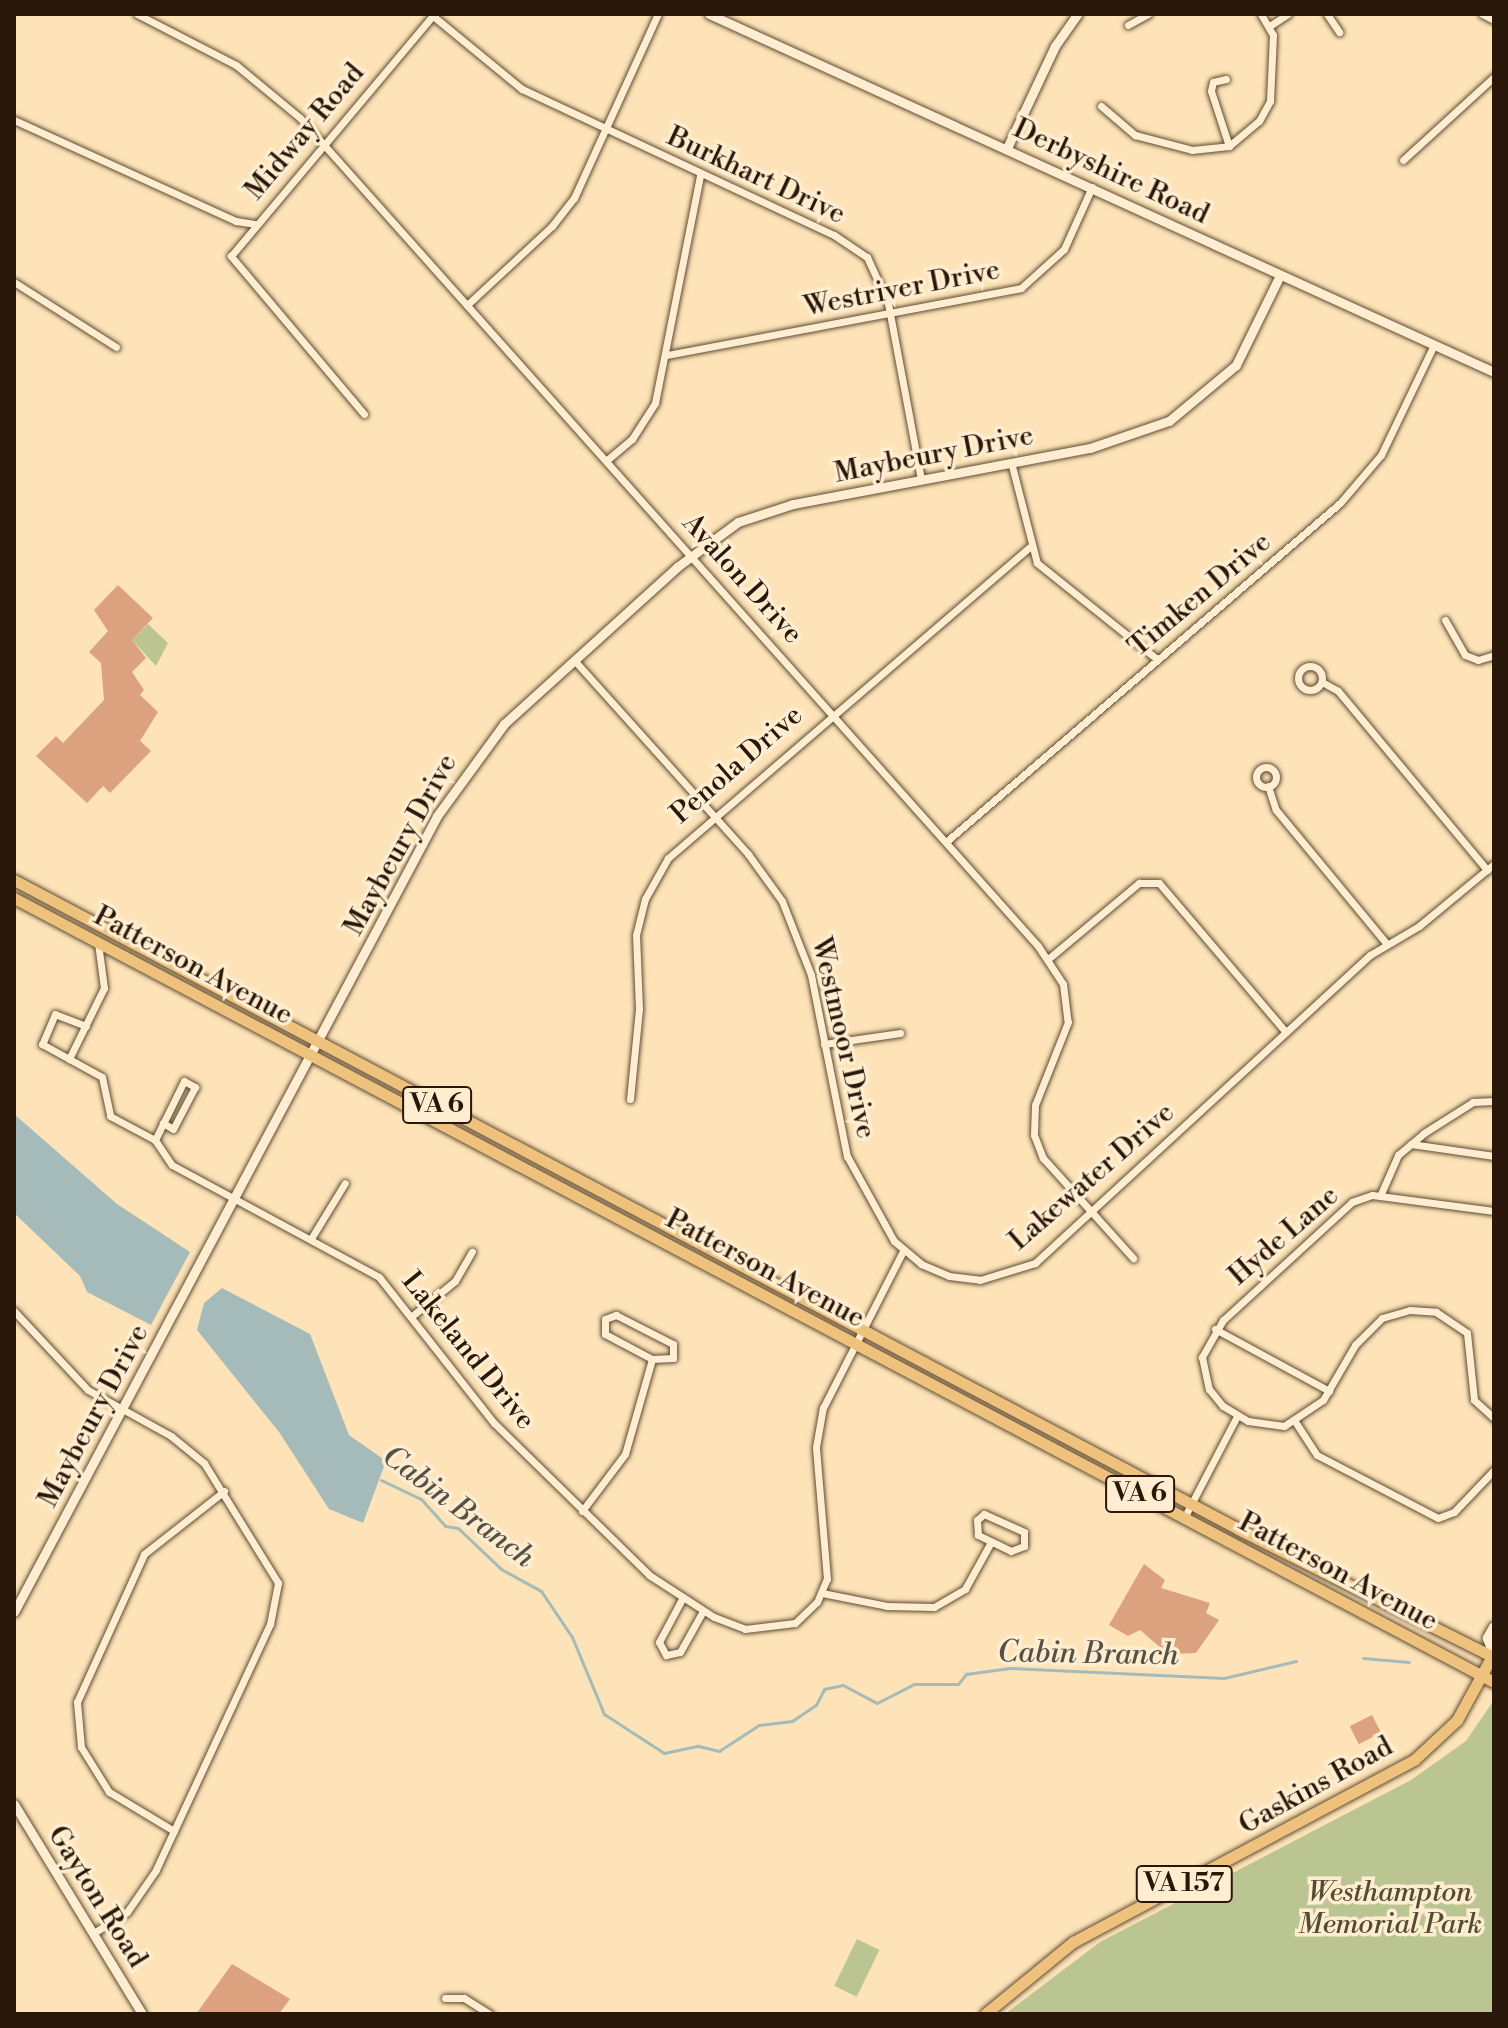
<!DOCTYPE html>
<style>
body{margin:0}
#map{position:relative;width:1508px;height:2028px;overflow:hidden;background:#fde3b7;font-family:"Libre Bodoni",serif}
div>[style]{position:absolute}
[style*='--x']{left:calc(var(--x)*1px);top:calc(var(--y)*1px);width:calc(var(--w)*1px);rotate:calc(var(--a)*1deg)}
.green>*{inset:0;background:#bac592;transform-origin:0 0}
.water>*{inset:0;background:#a4bbb9}
.stream>*{height:3px;margin:-1.5px;padding:0 1.5px;transform-origin:1.5px;border-radius:1.5px;background:#a4bbb9}
.building>*{inset:0;background:#dca17e;transform-origin:0 0}
.roads{filter:drop-shadow(0 0 2px #5e4b34) drop-shadow(0 0 2px #5e4b34)}
.minor>*{height:7px;margin:-3.5px;padding:0 3.5px;transform-origin:3.5px;border-radius:3.5px;background:#feedd0}
.minor>.ring{margin:-3.5px;padding:0;box-sizing:content-box;background:none;border:7px solid #feedd0;border-radius:50%}
.tertiary>*{height:9px;margin:-4.5px;padding:0 4.5px;transform-origin:4.5px;border-radius:4.5px;background:#feedd0}
.secondary>*{height:10px;margin:-5px;padding:0 5px;transform-origin:5px;border-radius:5px;background:#feedd0}
.primary>*{height:11px;margin:-5.5px;padding:0 5.5px;transform-origin:5.5px;border-radius:5.5px;background:#eec27c}
span{translate:-50% -50%;white-space:nowrap;text-align:center;line-height:1.15;-webkit-text-stroke:7px #feedd0;paint-order:stroke}
.shield-label span{padding:2px 6px;background:#feedd0;border:2px solid;border-radius:6px;-webkit-text-stroke-width:0}
.shield-label{font-size:26px;color:#291809;font-weight:700}
.street-label{font-size:28px;color:#291809}
.park-label{font-size:28px;color:#544c32;font-style:italic}
.water-label{font-size:30px;color:#545147;font-style:italic}
.frame{position:absolute;inset:0;border:16px solid #291809;pointer-events:none}
</style>
<div id="map">
<div class="green">
<i style="clip-path:polygon(148px 624px,168px 643px,156px 666px,132px 640px)"></i>
<i style="clip-path:polygon(1494px 1700px,1494px 2014px,1005px 2014px,1100px 1942px,1411px 1780px,1466px 1741px)"></i>
<i style="left:857px;top:1939px;width:25px;height:52px;rotate:26deg"></i>
</div>
<div class="water">
<i style="clip-path:polygon(14px 1114px,117px 1204px,190px 1252px,151px 1325px,87px 1292px,80px 1276px,14px 1213px)"></i>
<i style="clip-path:polygon(222px 1288px,310px 1334px,349px 1435px,386px 1461px,363px 1523px,329px 1509px,279px 1432px,197px 1330px,204px 1303px)"></i>
</div>
<div class="stream">
<i style="--x:381;--y:1480;--w:44;--a:25.4"></i>
<i style="--x:421;--y:1499;--w:36;--a:48"></i>
<i style="--x:445;--y:1526;--w:13;--a:9"></i>
<i style="--x:458;--y:1528;--w:59;--a:43.6"></i>
<i style="--x:501;--y:1569;--w:46;--a:28.8"></i>
<i style="--x:541;--y:1591;--w:55;--a:56"></i>
<i style="--x:572;--y:1637;--w:83;--a:67.4"></i>
<i style="--x:604;--y:1714;--w:72;--a:33"></i>
<i style="--x:664;--y:1753;--w:35;--a:-12"></i>
<i style="--x:698;--y:1746;--w:22;--a:13"></i>
<i style="--x:719;--y:1751;--w:48;--a:-33"></i>
<i style="--x:759;--y:1725;--w:33;--a:-7"></i>
<i style="--x:792;--y:1721;--w:29;--a:-34"></i>
<i style="--x:816;--y:1705;--w:18;--a:-63"></i>
<i style="--x:824;--y:1689;--w:19;--a:-12"></i>
<i style="--x:843;--y:1685;--w:38;--a:28"></i>
<i style="--x:877;--y:1703;--w:42;--a:-27.2"></i>
<i style="--x:914;--y:1684;--w:44;--a:0"></i>
<i style="--x:958;--y:1684;--w:13;--a:-51"></i>
<i style="--x:966;--y:1674;--w:44;--a:-7.8"></i>
<i style="--x:1010;--y:1668;--w:214;--a:2.7"></i>
<i style="--x:1224;--y:1678;--w:74;--a:-13.3"></i>
<i style="--x:1363;--y:1658;--w:46;--a:5"></i>
</div>
<div class="building">
<i style="clip-path:polygon(118px 585px,153px 618px,132px 640px,146px 658px,132px 672px,144px 690px,140px 695px,158px 712px,140px 741px,151px 751px,110px 793px,103px 786px,87px 803px,36px 756px,56px 736px,63px 743px,104px 700px,101px 663px,89px 652px,108px 631px,94px 610px)"></i>
<i style="clip-path:polygon(1144px 1564px,1165px 1580px,1161px 1588px,1210px 1603px,1206px 1613px,1219px 1620px,1196px 1653px,1168px 1654px,1140px 1630px,1128px 1636px,1109px 1625px)"></i>
<i style="left:1372px;top:1715px;width:20px;height:25px;rotate:63deg"></i>
<i style="clip-path:polygon(232px 1964px,290px 1999px,279px 2014px,196px 2014px)"></i>
</div>
<div class="roads">
<div class="minor">
<i style="--x:137;--y:14;--w:111;--a:27.3"></i>
<i style="--x:236;--y:65;--w:83;--a:39.6"></i>
<i style="--x:300;--y:118;--w:1109;--a:48.29"></i>
<i style="--x:1038;--y:946;--w:45;--a:56.7"></i>
<i style="--x:1063;--y:984;--w:38;--a:83"></i>
<i style="--x:1068;--y:1022;--w:89;--a:111.7"></i>
<i style="--x:1035;--y:1105;--w:30;--a:92"></i>
<i style="--x:1034;--y:1135;--w:25;--a:69"></i>
<i style="--x:1043;--y:1158;--w:135;--a:48"></i>
<i style="--x:1327;--y:14;--w:22;--a:56"></i>
<i style="--x:1482;--y:14;--w:13;--a:27"></i>
<i style="--x:433;--y:16;--w:115;--a:39.4"></i>
<i style="--x:522;--y:89;--w:344;--a:25.1"></i>
<i style="--x:834;--y:235;--w:40;--a:34"></i>
<i style="--x:867;--y:257;--w:51;--a:65.5"></i>
<i style="--x:888;--y:303;--w:179;--a:79.4"></i>
<i style="--x:1128;--y:25;--w:23;--a:-29"></i>
<i style="--x:1271;--y:25;--w:20;--a:-33"></i>
<i style="--x:1226;--y:79;--w:13;--a:167"></i>
<i style="--x:1213;--y:82;--w:9;--a:103"></i>
<i style="--x:1211;--y:91;--w:58;--a:71.9"></i>
<i style="--x:1101;--y:106;--w:45;--a:40.5"></i>
<i style="--x:1135;--y:135;--w:59;--a:14.7"></i>
<i style="--x:1192;--y:150;--w:37;--a:-6"></i>
<i style="--x:1229;--y:146;--w:39;--a:-40"></i>
<i style="--x:1259;--y:121;--w:23;--a:-61"></i>
<i style="--x:1270;--y:101;--w:66;--a:-87.4"></i>
<i style="--x:1273;--y:35;--w:24;--a:-120"></i>
<i style="--x:14;--y:120;--w:244;--a:24.5"></i>
<i style="--x:236;--y:221;--w:20;--a:9"></i>
<i style="--x:1403;--y:160;--w:123;--a:-42.4"></i>
<i style="--x:14;--y:282;--w:121;--a:32.5"></i>
<i style="--x:467;--y:305;--w:116;--a:-42.9"></i>
<i style="--x:552;--y:226;--w:36;--a:-52"></i>
<i style="--x:574;--y:198;--w:202;--a:-65.5"></i>
<i style="--x:667;--y:355;--w:360;--a:-10.7"></i>
<i style="--x:1021;--y:288;--w:58;--a:-42.2"></i>
<i style="--x:1064;--y:249;--w:68;--a:-65.7"></i>
<i style="--x:364;--y:414;--w:207;--a:-130.1"></i>
<i style="--x:231;--y:256;--w:316;--a:-50"></i>
<i style="--x:607;--y:460;--w:33;--a:-40"></i>
<i style="--x:632;--y:439;--w:43;--a:-57.4"></i>
<i style="--x:655;--y:403;--w:232;--a:-78.8"></i>
<i style="--x:1011;--y:462;--w:104;--a:75.6"></i>
<i style="--x:1037;--y:563;--w:154;--a:38.7"></i>
<i style="--x:1445;--y:620;--w:40;--a:60.3"></i>
<i style="--x:1465;--y:655;--w:14;--a:21"></i>
<i style="--x:1478;--y:660;--w:17;--a:-17"></i>
<i style="--x:574;--y:660;--w:261;--a:48.1"></i>
<i style="--x:748;--y:854;--w:58;--a:54.1"></i>
<i style="--x:782;--y:901;--w:79;--a:68.6"></i>
<i style="--x:811;--y:975;--w:185;--a:78.8"></i>
<i style="--x:847;--y:1156;--w:97;--a:61.1"></i>
<i style="--x:894;--y:1241;--w:35;--a:40"></i>
<i style="--x:921;--y:1264;--w:30;--a:23"></i>
<i style="--x:949;--y:1276;--w:31;--a:7"></i>
<i style="--x:980;--y:1280;--w:58;--a:-17.2"></i>
<i style="--x:1035;--y:1263;--w:455;--a:-42.6"></i>
<i style="--x:1370;--y:955;--w:57;--a:-30.6"></i>
<i style="--x:1419;--y:926;--w:97;--a:-39.6"></i>
<i class="ring" style="left:1298px;top:666px;width:17px;height:17px"></i>
<i style="--x:1322;--y:682;--w:18;--a:29"></i>
<i style="--x:1338;--y:691;--w:233;--a:50.2"></i>
<i class="ring" style="left:1256px;top:767px;width:13px;height:13px"></i>
<i style="--x:1268;--y:786;--w:25;--a:72"></i>
<i style="--x:1276;--y:810;--w:174;--a:50.4"></i>
<i style="--x:947;--y:841;--w:518;--a:-40.7"></i>
<i style="--x:1340;--y:503;--w:63;--a:-49.5"></i>
<i style="--x:1381;--y:455;--w:122;--a:-64.3"></i>
<i style="--x:1048;--y:959;--w:119;--a:-39.9"></i>
<i style="--x:1139;--y:883;--w:20;--a:0"></i>
<i style="--x:1159;--y:883;--w:194;--a:49.6"></i>
<i style="--x:86;--y:1026;--w:33;--a:-159"></i>
<i style="--x:55;--y:1014;--w:33;--a:113"></i>
<i style="--x:42;--y:1044;--w:68;--a:28.8"></i>
<i style="--x:102;--y:1077;--w:40;--a:78"></i>
<i style="--x:110;--y:1116;--w:51;--a:28.1"></i>
<i style="--x:155;--y:1140;--w:30;--a:56"></i>
<i style="--x:172;--y:1165;--w:235;--a:28.4"></i>
<i style="--x:379;--y:1277;--w:186;--a:51.8"></i>
<i style="--x:494;--y:1423;--w:217;--a:44.4"></i>
<i style="--x:649;--y:1575;--w:77;--a:32.9"></i>
<i style="--x:714;--y:1617;--w:33;--a:21"></i>
<i style="--x:745;--y:1629;--w:50;--a:-6.8"></i>
<i style="--x:795;--y:1623;--w:30;--a:-44"></i>
<i style="--x:817;--y:1602;--w:25;--a:-67"></i>
<i style="--x:827;--y:1579;--w:132;--a:-94.8"></i>
<i style="--x:816;--y:1447;--w:40;--a:-80"></i>
<i style="--x:823;--y:1408;--w:176;--a:-63"></i>
<i style="--x:824;--y:1044;--w:77;--a:-8.2"></i>
<i style="--x:69;--y:1059;--w:79;--a:-63.8"></i>
<i style="--x:104;--y:988;--w:45;--a:-97.6"></i>
<i style="--x:630;--y:1099;--w:90;--a:-84.3"></i>
<i style="--x:639;--y:1009;--w:74;--a:-92.3"></i>
<i style="--x:636;--y:935;--w:37;--a:-76"></i>
<i style="--x:645;--y:899;--w:47;--a:-60.7"></i>
<i style="--x:668;--y:858;--w:476;--a:-40.7"></i>
<i style="--x:155;--y:1140;--w:66;--a:-63.8"></i>
<i style="--x:184;--y:1081;--w:13;--a:29"></i>
<i style="--x:195;--y:1087;--w:47;--a:117.6"></i>
<i style="--x:173;--y:1129;--w:12;--a:-149"></i>
<i style="--x:1411;--y:1144;--w:84;--a:8.2"></i>
<i style="--x:1380;--y:1196;--w:45;--a:-66.3"></i>
<i style="--x:1398;--y:1155;--w:34;--a:-40"></i>
<i style="--x:1424;--y:1133;--w:58;--a:-32.3"></i>
<i style="--x:1473;--y:1102;--w:21;--a:-3"></i>
<i style="--x:1494;--y:1211;--w:123;--a:-172.5"></i>
<i style="--x:1372;--y:1195;--w:21;--a:161"></i>
<i style="--x:1352;--y:1202;--w:175;--a:137.5"></i>
<i style="--x:1223;--y:1320;--w:43;--a:119.6"></i>
<i style="--x:1202;--y:1357;--w:33;--a:78"></i>
<i style="--x:1209;--y:1389;--w:22;--a:51"></i>
<i style="--x:1223;--y:1406;--w:29;--a:31"></i>
<i style="--x:1248;--y:1421;--w:36;--a:8"></i>
<i style="--x:1284;--y:1426;--w:47;--a:-33.7"></i>
<i style="--x:1323;--y:1400;--w:64;--a:-59.8"></i>
<i style="--x:1355;--y:1345;--w:38;--a:-45"></i>
<i style="--x:1382;--y:1318;--w:29;--a:-16"></i>
<i style="--x:1410;--y:1310;--w:26;--a:4"></i>
<i style="--x:1436;--y:1312;--w:37;--a:34"></i>
<i style="--x:1467;--y:1333;--w:67;--a:84"></i>
<i style="--x:1474;--y:1400;--w:27;--a:42"></i>
<i style="--x:312;--y:1237;--w:63;--a:-58.6"></i>
<i style="--x:14;--y:1311;--w:108;--a:46.9"></i>
<i style="--x:88;--y:1390;--w:95;--a:29"></i>
<i style="--x:171;--y:1436;--w:43;--a:39.3"></i>
<i style="--x:204;--y:1463;--w:141;--a:58.3"></i>
<i style="--x:278;--y:1583;--w:42;--a:101"></i>
<i style="--x:270;--y:1624;--w:271;--a:114.9"></i>
<i style="--x:156;--y:1870;--w:51;--a:124.6"></i>
<i style="--x:127;--y:1912;--w:39;--a:148"></i>
<i style="--x:616;--y:1315;--w:64;--a:27"></i>
<i style="--x:673;--y:1344;--w:14;--a:90"></i>
<i style="--x:673;--y:1358;--w:21;--a:177"></i>
<i style="--x:652;--y:1359;--w:53;--a:-152"></i>
<i style="--x:605;--y:1334;--w:15;--a:-90"></i>
<i style="--x:605;--y:1319;--w:12;--a:-20"></i>
<i style="--x:412;--y:1316;--w:55;--a:-39.1"></i>
<i style="--x:455;--y:1281;--w:34;--a:-60"></i>
<i style="--x:1215;--y:1329;--w:130;--a:28.5"></i>
<i style="--x:1296;--y:1423;--w:38;--a:57"></i>
<i style="--x:1317;--y:1455;--w:136;--a:27.5"></i>
<i style="--x:1438;--y:1518;--w:17;--a:-21"></i>
<i style="--x:1454;--y:1512;--w:58;--a:-46.4"></i>
<i style="--x:582;--y:1511;--w:71;--a:-53"></i>
<i style="--x:625;--y:1454;--w:99;--a:-74.1"></i>
<i style="--x:984;--y:1514;--w:44;--a:24.2"></i>
<i style="--x:1024;--y:1532;--w:14;--a:90"></i>
<i style="--x:1024;--y:1546;--w:14;--a:159"></i>
<i style="--x:1011;--y:1551;--w:37;--a:-154"></i>
<i style="--x:978;--y:1535;--w:15;--a:-94"></i>
<i style="--x:977;--y:1520;--w:9;--a:-41"></i>
<i style="--x:1184;--y:1518;--w:115;--a:-62.5"></i>
<i style="--x:822;--y:1593;--w:66;--a:11.3"></i>
<i style="--x:887;--y:1606;--w:47;--a:1.2"></i>
<i style="--x:934;--y:1607;--w:36;--a:-30"></i>
<i style="--x:965;--y:1589;--w:54;--a:-61"></i>
<i style="--x:682;--y:1599;--w:49;--a:118.1"></i>
<i style="--x:659;--y:1642;--w:15;--a:62"></i>
<i style="--x:666;--y:1655;--w:14;--a:-12"></i>
<i style="--x:680;--y:1652;--w:47;--a:-60.7"></i>
<i style="--x:174;--y:1831;--w:76;--a:-149"></i>
<i style="--x:109;--y:1792;--w:53;--a:-121.9"></i>
<i style="--x:81;--y:1747;--w:45;--a:-95.1"></i>
<i style="--x:77;--y:1702;--w:162;--a:-65.6"></i>
<i style="--x:144;--y:1554;--w:102;--a:-38.2"></i>
<i style="--x:445;--y:1998;--w:19;--a:0"></i>
<i style="--x:464;--y:1998;--w:31;--a:32"></i>
</div>
<div class="tertiary">
<i style="--x:709;--y:14;--w:863;--a:24.52"></i>
<i style="--x:1007;--y:148;--w:113;--a:-64.8"></i>
<i style="--x:1055;--y:46;--w:39;--a:-55"></i>
<i style="--x:14;--y:1612;--w:901;--a:-62.01"></i>
<i style="--x:437;--y:816;--w:114;--a:-53.9"></i>
<i style="--x:504;--y:724;--w:234;--a:-42.2"></i>
<i style="--x:677;--y:567;--w:76;--a:-36.4"></i>
<i style="--x:738;--y:522;--w:58;--a:-18.1"></i>
<i style="--x:793;--y:504;--w:302;--a:-10.7"></i>
<i style="--x:1090;--y:448;--w:83;--a:-18.9"></i>
<i style="--x:1169;--y:421;--w:87;--a:-39.9"></i>
<i style="--x:1236;--y:365;--w:100;--a:-63.9"></i>
<i style="--x:14;--y:1804;--w:246;--a:58.6"></i>
</div>
<div class="secondary">
<i style="--x:1494;--y:1627;--w:13;--a:119"></i>
<i style="--x:1488;--y:1638;--w:18;--a:71"></i>
</div>
<div class="primary">
<i style="--x:14;--y:880;--w:1385;--a:27.93"></i>
<i style="--x:1238;--y:1529;--w:286;--a:26.6"></i>
<i style="--x:14;--y:898;--w:1675;--a:27.91"></i>
<i style="--x:985;--y:2014;--w:114;--a:-39.3"></i>
<i style="--x:1073;--y:1942;--w:387;--a:-28.1"></i>
<i style="--x:1414;--y:1760;--w:59;--a:-42.9"></i>
<i style="--x:1457;--y:1720;--w:73;--a:-61.3"></i>
</div>
</div>
<div class="shield-label">
<span style="left:437px;top:1105px">VA 6</span>
<span style="left:1140px;top:1494px">VA 6</span>
<span style="left:1184px;top:1884px">VA 157</span>
</div>
<div class="street-label">
<span style="left:305px;top:132px;rotate:-50deg">Midway Road</span>
<span style="left:1111px;top:172px;rotate:25deg">Derbyshire Road</span>
<span style="left:756px;top:176px;rotate:25deg">Burkhart Drive</span>
<span style="left:902px;top:289px;rotate:-11deg">Westriver Drive</span>
<span style="left:934px;top:455px;rotate:-11deg">Maybeury Drive</span>
<span style="left:742px;top:579px;rotate:48deg">Avalon Drive</span>
<span style="left:1200px;top:595px;rotate:-40deg">Timken Drive</span>
<span style="left:737px;top:765px;rotate:-41deg">Penola Drive</span>
<span style="left:401px;top:845px;rotate:-61deg">Maybeury Drive</span>
<span style="left:193px;top:966px;rotate:28deg">Patterson Avenue</span>
<span style="left:843px;top:1038px;rotate:77deg">Westmoor Drive</span>
<span style="left:1092px;top:1177px;rotate:-41deg">Lakewater Drive</span>
<span style="left:1284px;top:1236px;rotate:-41deg">Hyde Lane</span>
<span style="left:765px;top:1269px;rotate:28deg">Patterson Avenue</span>
<span style="left:468px;top:1351px;rotate:51deg">Lakeland Drive</span>
<span style="left:94px;top:1416px;rotate:-62deg">Maybeury Drive</span>
<span style="left:1338px;top:1572px;rotate:28deg">Patterson Avenue</span>
<span style="left:1316px;top:1786px;rotate:-29deg">Gaskins Road</span>
<span style="left:97px;top:1897px;rotate:58deg">Gayton Road</span>
</div>
<div class="park-label">
<span style="left:1390px;top:1909px">Westhampton<br>Memorial Park</span>
</div>
<div class="water-label">
<span style="left:458px;top:1507px;rotate:37deg">Cabin Branch</span>
<span style="left:1088px;top:1654px;rotate:1deg">Cabin Branch</span>
</div>
<div class="frame"></div>
</div>
